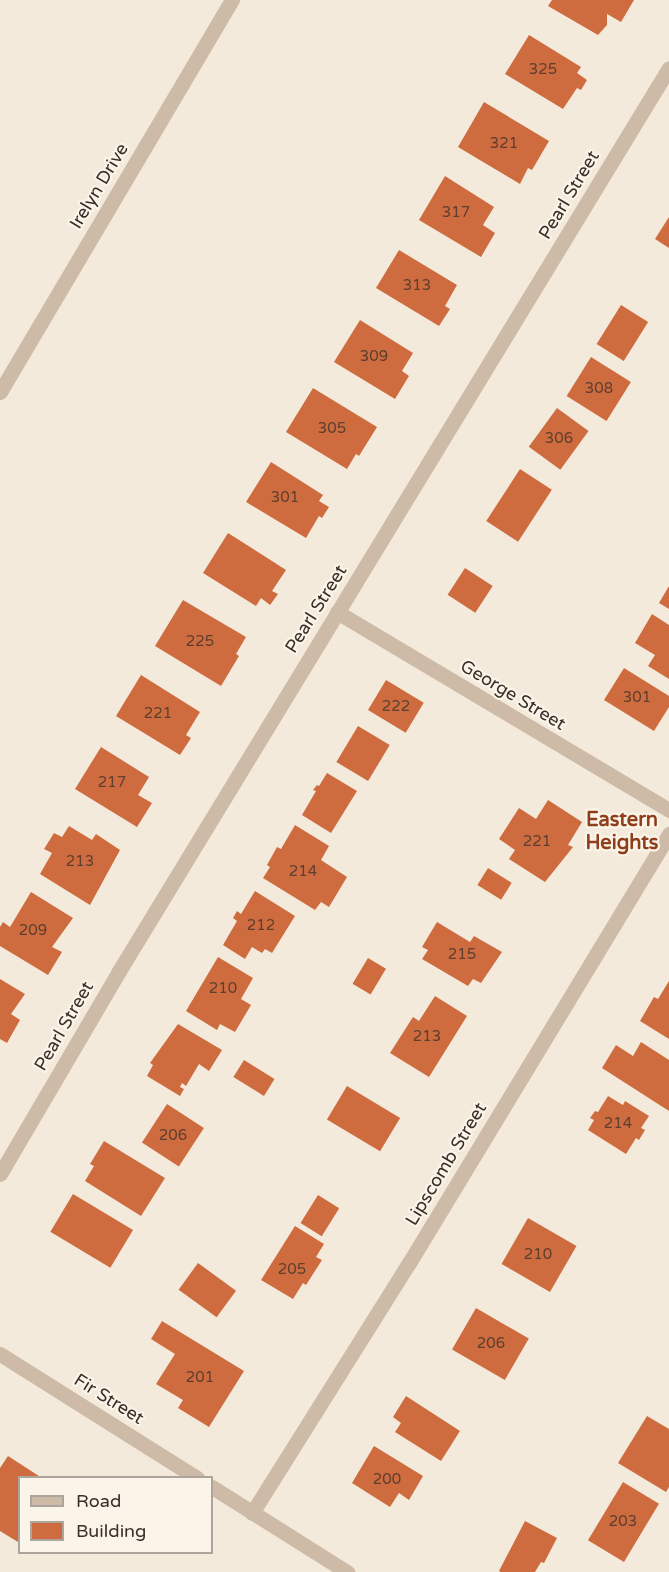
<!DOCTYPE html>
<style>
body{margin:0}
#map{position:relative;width:669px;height:1572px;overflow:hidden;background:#f4eadc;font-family:"Varela Round",sans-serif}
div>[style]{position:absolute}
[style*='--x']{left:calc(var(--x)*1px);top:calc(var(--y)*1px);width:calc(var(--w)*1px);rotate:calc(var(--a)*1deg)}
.building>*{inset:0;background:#ce6c3f;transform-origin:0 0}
.minor>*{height:15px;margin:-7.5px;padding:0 7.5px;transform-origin:7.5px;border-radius:7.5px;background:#cdbba7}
span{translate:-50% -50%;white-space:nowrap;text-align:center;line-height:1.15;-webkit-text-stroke:4.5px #fbf4e9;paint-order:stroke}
.number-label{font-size:15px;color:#5e3e2e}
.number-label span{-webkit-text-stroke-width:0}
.street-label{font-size:18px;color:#392e28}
.neighbourhood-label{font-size:20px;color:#8e3e1b;font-weight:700}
.legend{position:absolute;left:18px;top:1476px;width:195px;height:78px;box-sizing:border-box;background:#fbf4e9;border:2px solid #ada59c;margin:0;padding:8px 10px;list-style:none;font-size:18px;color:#392e28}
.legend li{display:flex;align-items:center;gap:12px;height:30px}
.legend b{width:30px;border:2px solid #ada59c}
</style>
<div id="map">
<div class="building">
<i style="clip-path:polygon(552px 0,634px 0,621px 22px,607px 14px,607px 25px,598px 35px,548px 6px)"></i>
<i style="clip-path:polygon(529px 35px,581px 67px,577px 73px,587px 80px,581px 90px,577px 88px,563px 109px,505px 74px)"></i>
<i style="clip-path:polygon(484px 102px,549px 141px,532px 170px,528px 168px,520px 184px,458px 147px)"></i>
<i style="clip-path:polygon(445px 176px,494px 207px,483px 225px,495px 233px,481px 257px,419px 220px)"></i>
<i style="clip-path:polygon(669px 217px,669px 248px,655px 239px)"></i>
<i style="clip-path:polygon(399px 250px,457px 285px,445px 306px,450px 309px,439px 326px,376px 288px)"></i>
<i style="left:621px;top:305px;width:32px;height:46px;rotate:32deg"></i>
<i style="clip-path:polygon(360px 320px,413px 353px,402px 371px,409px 376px,395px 399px,334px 362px)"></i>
<i style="left:591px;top:357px;width:47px;height:46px;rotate:32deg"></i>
<i style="clip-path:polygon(313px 388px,377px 427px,359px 456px,356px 454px,347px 469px,286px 432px)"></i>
<i style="left:557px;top:408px;width:39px;height:48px;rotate:36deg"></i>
<i style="clip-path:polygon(271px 462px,323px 495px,319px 501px,329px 507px,322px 518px,319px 516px,306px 538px,246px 502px)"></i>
<i style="left:520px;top:469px;width:38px;height:62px;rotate:33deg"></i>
<i style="clip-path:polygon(228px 533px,286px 570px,272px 591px,278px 594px,270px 605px,261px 598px,256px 606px,203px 573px)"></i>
<i style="left:465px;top:568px;width:33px;height:32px;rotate:33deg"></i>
<i style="clip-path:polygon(669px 586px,669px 609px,659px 603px)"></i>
<i style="clip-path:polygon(183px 600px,246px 637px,236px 654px,239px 656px,221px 686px,155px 646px)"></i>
<i style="clip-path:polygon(652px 614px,669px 625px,669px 679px,648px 666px,655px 655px,635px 643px)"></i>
<i style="clip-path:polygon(624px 668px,669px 696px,669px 707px,654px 731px,604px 700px)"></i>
<i style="clip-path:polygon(141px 675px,200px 712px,186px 735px,191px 738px,180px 755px,116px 716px)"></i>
<i style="left:386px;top:680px;width:44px;height:35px;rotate:31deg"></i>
<i style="left:358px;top:726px;width:37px;height:42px;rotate:31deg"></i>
<i style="clip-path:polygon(101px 747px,149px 777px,138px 795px,152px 803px,137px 827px,75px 789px)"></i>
<i style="clip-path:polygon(327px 773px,357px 791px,331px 833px,302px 815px,316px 791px,313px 790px,317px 785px,319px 786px)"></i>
<i style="clip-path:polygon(548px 800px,582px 822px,568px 845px,573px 847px,545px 882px,509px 859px,515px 850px,499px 839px,519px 808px,536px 819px)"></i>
<i style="clip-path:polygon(295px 825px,329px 846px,321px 860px,347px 877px,329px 907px,321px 902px,315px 910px,263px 878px,270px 867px,267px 865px,277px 847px,281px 849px)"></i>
<i style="clip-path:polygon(69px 826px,92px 840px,96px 834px,120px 850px,90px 905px,40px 874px,52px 853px,44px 849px,54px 833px,62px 837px)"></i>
<i style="left:488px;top:868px;width:28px;height:20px;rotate:32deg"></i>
<i style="clip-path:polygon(255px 891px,295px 916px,272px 953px,265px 949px,262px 953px,252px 947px,245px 959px,223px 945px,237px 921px,233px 918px,237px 911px,241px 914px)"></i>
<i style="clip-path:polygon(31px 892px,73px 918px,52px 947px,62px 952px,48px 975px,0 946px,0 927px,3px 922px,10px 927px)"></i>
<i style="clip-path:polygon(437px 922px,470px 942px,474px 936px,502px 952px,481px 983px,473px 979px,468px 986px,422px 959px,428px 950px,422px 947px)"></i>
<i style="clip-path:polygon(218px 957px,253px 978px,241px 999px,251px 1005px,235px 1032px,220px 1024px,217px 1030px,186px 1011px)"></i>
<i style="left:368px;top:958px;width:21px;height:30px;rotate:31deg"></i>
<i style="clip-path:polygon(0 979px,25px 994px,11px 1014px,20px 1020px,7px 1043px,0 1039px)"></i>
<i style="clip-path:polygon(669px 981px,669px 1039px,640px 1021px,654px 997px,658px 999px)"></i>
<i style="clip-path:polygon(435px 996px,467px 1016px,429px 1077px,390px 1053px,413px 1017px,419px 1021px)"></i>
<i style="clip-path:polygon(178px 1024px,222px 1050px,209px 1071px,199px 1064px,186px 1086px,182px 1083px,180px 1087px,184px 1089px,180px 1096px,147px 1076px,153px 1065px,150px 1063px)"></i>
<i style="clip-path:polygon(641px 1042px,669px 1060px,669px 1111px,602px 1068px,616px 1045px,633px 1056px)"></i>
<i style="left:244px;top:1060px;width:36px;height:20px;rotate:32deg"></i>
<i style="left:347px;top:1086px;width:62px;height:39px;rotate:31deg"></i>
<i style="clip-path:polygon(608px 1096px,623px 1105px,625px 1101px,649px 1116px,641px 1128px,645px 1130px,639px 1140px,636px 1138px,626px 1154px,588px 1130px,594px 1120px,590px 1118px,595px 1111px,598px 1112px)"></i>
<i style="left:167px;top:1104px;width:44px;height:46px;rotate:33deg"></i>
<i style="clip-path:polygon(104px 1141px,165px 1178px,141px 1216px,85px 1181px,94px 1166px,90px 1164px)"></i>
<i style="left:73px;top:1194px;width:70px;height:44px;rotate:31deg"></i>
<i style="left:318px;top:1195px;width:25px;height:33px;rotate:32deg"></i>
<i style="left:528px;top:1218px;width:56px;height:53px;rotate:30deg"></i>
<i style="clip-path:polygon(295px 1226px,324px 1244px,316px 1257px,322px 1260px,306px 1285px,303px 1283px,293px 1299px,261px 1280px)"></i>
<i style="left:198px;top:1263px;width:47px;height:33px;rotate:36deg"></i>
<i style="left:476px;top:1308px;width:61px;height:48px;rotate:30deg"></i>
<i style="clip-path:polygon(162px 1321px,244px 1371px,209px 1427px,178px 1408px,183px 1400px,156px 1384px,175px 1354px,151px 1339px)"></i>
<i style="clip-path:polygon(406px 1396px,460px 1431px,441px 1461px,395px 1432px,401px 1423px,393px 1417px)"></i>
<i style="clip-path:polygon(647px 1416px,669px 1429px,669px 1487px,666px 1492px,618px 1463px)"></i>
<i style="clip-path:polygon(374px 1446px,423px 1476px,409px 1500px,399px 1493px,390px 1507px,352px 1483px)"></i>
<i style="clip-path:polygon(8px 1456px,42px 1478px,20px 1478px,18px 1542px,0 1531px,0 1468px)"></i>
<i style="left:623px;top:1482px;width:42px;height:68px;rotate:31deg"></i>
<i style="clip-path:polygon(525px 1521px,557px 1538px,544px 1563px,541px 1562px,535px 1572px,501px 1572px,499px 1571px)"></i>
</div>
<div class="minor">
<i style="--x:0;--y:392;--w:456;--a:-59.4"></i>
<i style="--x:337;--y:612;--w:387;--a:30.8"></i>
<i style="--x:0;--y:1174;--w:235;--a:-59.6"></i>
<i style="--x:119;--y:971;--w:1057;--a:-58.66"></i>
<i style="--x:0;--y:1354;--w:233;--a:32.2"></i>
<i style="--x:212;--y:1487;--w:160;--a:32.2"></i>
<i style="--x:252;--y:1513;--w:295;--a:-57.9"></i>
<i style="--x:409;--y:1263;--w:502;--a:-58.78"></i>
</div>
<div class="number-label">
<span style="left:543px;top:70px">325</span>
<span style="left:504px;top:144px">321</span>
<span style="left:456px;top:213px">317</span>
<span style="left:417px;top:286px">313</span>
<span style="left:374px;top:357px">309</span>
<span style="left:599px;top:389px">308</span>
<span style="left:332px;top:429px">305</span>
<span style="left:559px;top:439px">306</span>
<span style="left:285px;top:498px">301</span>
<span style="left:200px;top:642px">225</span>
<span style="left:637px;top:698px">301</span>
<span style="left:396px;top:707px">222</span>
<span style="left:158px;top:714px">221</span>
<span style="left:112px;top:783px">217</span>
<span style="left:537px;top:842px">221</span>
<span style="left:80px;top:862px">213</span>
<span style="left:303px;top:872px">214</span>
<span style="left:261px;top:926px">212</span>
<span style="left:33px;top:931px">209</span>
<span style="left:462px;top:955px">215</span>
<span style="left:223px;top:989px">210</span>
<span style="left:427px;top:1037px">213</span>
<span style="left:618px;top:1124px">214</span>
<span style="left:173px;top:1136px">206</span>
<span style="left:538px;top:1255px">210</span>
<span style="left:292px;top:1270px">205</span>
<span style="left:491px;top:1344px">206</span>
<span style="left:200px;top:1378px">201</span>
<span style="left:387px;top:1480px">200</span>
<span style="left:623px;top:1522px">203</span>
</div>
<div class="street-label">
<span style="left:99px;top:186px;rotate:-59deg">Irelyn Drive</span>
<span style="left:569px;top:195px;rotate:-59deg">Pearl Street</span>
<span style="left:316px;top:609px;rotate:-58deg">Pearl Street</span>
<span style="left:513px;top:695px;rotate:31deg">George Street</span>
<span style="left:64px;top:1026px;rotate:-60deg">Pearl Street</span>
<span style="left:446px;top:1164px;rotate:-59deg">Lipscomb Street</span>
<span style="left:109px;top:1399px;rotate:32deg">Fir Street</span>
</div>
<div class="neighbourhood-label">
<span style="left:622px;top:832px">Eastern<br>Heights</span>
</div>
<ul class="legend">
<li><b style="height:8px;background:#cdbba7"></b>Road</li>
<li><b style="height:16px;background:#ce6c3f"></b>Building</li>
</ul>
</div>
